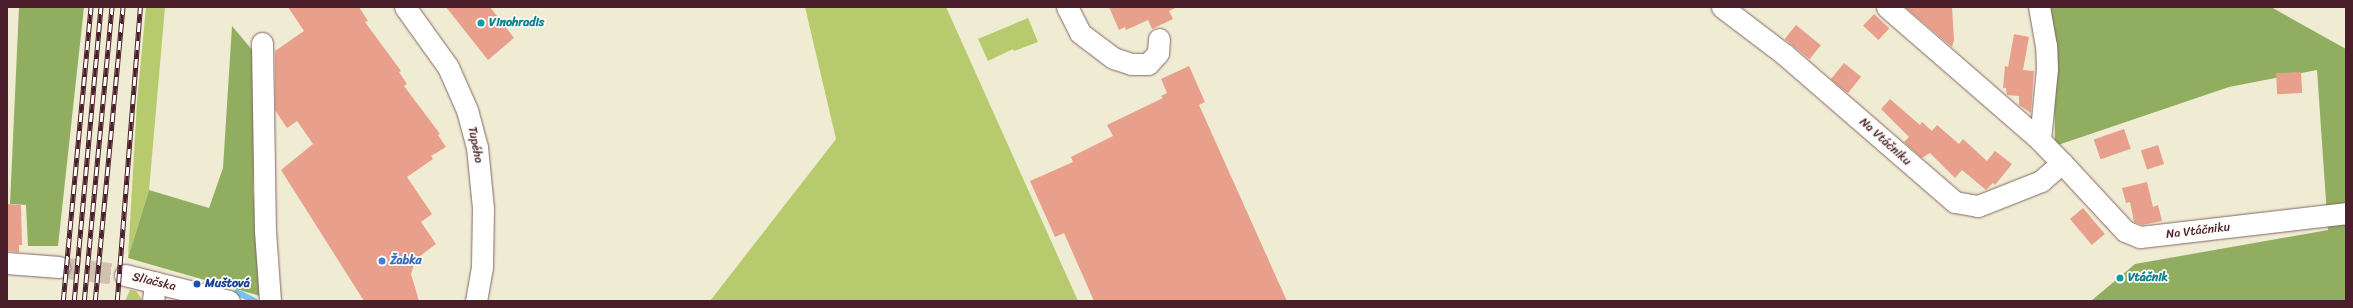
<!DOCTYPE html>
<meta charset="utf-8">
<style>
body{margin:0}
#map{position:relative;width:2353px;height:308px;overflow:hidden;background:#f0ebd3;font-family:Sriracha,sans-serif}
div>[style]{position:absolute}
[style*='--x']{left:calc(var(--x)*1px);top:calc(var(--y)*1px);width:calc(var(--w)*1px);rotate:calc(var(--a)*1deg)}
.green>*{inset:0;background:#b7ca6d}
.forest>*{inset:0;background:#91ae60}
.stream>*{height:5.5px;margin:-2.75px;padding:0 2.75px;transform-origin:2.75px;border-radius:2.75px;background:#76c1ef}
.building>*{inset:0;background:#e8a08d;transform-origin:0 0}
.minor-tunnel>*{height:21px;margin-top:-10.5px;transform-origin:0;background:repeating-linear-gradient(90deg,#cfc2b1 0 21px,transparent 0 31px)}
.roads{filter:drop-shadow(0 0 1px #846666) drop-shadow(0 0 1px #846666)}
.minor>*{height:21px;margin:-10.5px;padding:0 10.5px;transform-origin:10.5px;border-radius:10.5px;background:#fff}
.rail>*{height:4.5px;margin-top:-2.25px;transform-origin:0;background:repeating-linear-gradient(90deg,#fdfcf7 0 9px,#4a1f2b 0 18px);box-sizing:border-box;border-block:1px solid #4a1f2b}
.dots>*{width:11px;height:11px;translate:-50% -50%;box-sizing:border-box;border:2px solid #fdfcf7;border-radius:50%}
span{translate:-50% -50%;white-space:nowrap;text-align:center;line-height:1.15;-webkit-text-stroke:3.5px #fdfcf7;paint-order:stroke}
.culture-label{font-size:12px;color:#0d838f;font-weight:700}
.left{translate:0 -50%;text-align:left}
.street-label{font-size:12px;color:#4a1f2b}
.shop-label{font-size:12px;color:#366cbe;font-weight:700}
.transit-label{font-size:12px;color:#164399;font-weight:700}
.frame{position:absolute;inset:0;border:8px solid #4a1f2b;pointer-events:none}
</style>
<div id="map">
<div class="green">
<i style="clip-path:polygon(146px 7px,165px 7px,149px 190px,128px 258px,137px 102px)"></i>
<i style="clip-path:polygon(805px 7px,946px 7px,1078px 301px,710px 301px,836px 139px)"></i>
<i style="clip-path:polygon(1028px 18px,1038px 42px,1014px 51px,1013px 49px,988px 61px,978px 39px)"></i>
<i style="clip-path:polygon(130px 290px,136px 291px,143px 301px,125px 301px)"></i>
</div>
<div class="forest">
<i style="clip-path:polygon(19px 7px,84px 7px,58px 246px,28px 246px,26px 205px,10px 204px)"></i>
<i style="clip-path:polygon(2044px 7px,2271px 7px,2346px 49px,2346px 301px,2091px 301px,2135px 264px,2328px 230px,2317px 70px,2229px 87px,2055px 146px,2054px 68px)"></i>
<i style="clip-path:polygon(232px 26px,258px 57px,253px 191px,264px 297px,128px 258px,149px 190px,209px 208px,223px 168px)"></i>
</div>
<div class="stream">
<i style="--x:237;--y:292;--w:20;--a:27"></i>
</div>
<div class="building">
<i style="clip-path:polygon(288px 7px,359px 7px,368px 21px,365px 22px,401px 71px,399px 72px,407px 84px,404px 86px,440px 134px,438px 135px,446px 147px,431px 156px,433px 159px,407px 177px,432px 214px,421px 222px,436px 244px,420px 256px,423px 260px,414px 264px,411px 274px,419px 301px,364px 301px,281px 170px,313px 144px,297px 121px,287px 128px,275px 110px,275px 51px,304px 31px)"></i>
<i style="clip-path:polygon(446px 7px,490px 7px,514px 38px,488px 60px)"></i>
<i style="clip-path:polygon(1109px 7px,1177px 7px,1169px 11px,1173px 19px,1152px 29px,1148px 20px,1126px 30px,1125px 27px,1119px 30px)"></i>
<i style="clip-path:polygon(1905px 7px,1952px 7px,1954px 40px,1952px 47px)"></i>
<i style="left:1874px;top:14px;width:21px;height:16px;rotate:43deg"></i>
<i style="left:1796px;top:25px;width:32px;height:18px;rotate:39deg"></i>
<i style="clip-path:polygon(2014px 34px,2029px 37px,2023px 70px,2034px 71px,2031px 113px,2019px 105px,2019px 96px,2007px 95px,2006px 88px,2003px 88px,2005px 66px,2008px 67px)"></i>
<i style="left:1844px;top:63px;width:22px;height:21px;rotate:39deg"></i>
<i style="clip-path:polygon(1189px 66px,1205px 102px,1199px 105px,1287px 301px,1094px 301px,1064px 233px,1055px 237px,1030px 181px,1073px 162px,1071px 157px,1113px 136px,1107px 125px,1163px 98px,1161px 96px,1167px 93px,1161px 79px)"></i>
<i style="left:2301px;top:72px;width:21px;height:25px;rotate:87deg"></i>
<i style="clip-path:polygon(1890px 99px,1920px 125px,1922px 122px,1932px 131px,1937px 125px,1959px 144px,1963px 139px,1987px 161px,1995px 151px,2012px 164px,1995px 185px,1993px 183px,1986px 190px,1962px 170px,1955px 178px,1930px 153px,1922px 158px,1904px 142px,1909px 137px,1881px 109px)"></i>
<i style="left:2124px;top:129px;width:21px;height:32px;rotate:71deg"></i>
<i style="left:2158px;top:145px;width:20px;height:18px;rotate:72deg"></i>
<i style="clip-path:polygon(2147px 182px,2153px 207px,2158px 205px,2162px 221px,2142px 225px,2134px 222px,2130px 202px,2126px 203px,2122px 188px)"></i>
<i style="clip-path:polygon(7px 204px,21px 205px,22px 245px,19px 245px,19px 252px,7px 251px)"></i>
<i style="left:2083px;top:208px;width:34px;height:17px;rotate:50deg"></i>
</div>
<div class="minor-tunnel">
<i style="--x:59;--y:267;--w:66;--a:6.9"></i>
</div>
<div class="roads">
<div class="minor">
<i style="--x:405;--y:7;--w:74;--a:54.4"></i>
<i style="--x:448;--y:67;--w:47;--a:66.2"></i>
<i style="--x:467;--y:110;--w:38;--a:75"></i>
<i style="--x:477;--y:147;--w:61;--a:84.4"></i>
<i style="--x:483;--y:208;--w:59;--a:91"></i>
<i style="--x:482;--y:267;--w:35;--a:100"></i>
<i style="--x:1067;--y:7;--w:29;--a:63"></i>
<i style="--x:1080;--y:33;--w:41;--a:37.1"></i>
<i style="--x:1113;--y:58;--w:19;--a:18"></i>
<i style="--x:1131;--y:64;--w:17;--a:0"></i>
<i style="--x:1148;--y:64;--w:15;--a:-48"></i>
<i style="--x:1158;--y:53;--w:14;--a:-86"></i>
<i style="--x:1722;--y:7;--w:78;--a:37.2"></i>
<i style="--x:1784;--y:54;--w:226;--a:40.9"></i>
<i style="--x:1955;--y:202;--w:23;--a:10"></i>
<i style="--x:1978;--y:206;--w:68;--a:-21.6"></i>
<i style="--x:2041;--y:181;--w:28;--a:-41"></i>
<i style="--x:2062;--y:163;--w:32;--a:-134"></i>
<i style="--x:1887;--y:7;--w:203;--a:41"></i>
<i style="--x:2040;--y:140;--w:71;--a:-84.4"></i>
<i style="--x:2047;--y:69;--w:23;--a:-92"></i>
<i style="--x:2046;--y:46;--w:40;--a:-100"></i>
<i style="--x:262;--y:43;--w:188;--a:89.1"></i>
<i style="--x:265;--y:231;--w:70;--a:85.9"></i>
<i style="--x:2062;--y:163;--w:93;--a:47.2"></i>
<i style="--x:2125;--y:231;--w:16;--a:22"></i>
<i style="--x:2140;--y:237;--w:207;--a:-6.6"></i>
<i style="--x:7;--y:263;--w:52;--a:4.4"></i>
<i style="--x:125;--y:275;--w:107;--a:14"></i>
<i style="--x:153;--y:301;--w:19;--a:-84"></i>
</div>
</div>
<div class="rail">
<i style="--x:63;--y:301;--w:295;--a:-84.6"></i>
<i style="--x:74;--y:301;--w:295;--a:-84.8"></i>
<i style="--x:84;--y:301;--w:295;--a:-84.6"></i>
<i style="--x:95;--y:301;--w:295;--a:-84.6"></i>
<i style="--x:117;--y:301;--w:295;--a:-85.5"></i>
</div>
<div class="dots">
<i style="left:481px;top:23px;background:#0f9aa8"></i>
<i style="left:382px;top:261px;background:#3f7fe0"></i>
<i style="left:2120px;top:278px;background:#0f9aa8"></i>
<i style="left:197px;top:284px;background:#1a4fb4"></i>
</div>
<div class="culture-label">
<span class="left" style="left:489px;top:23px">Vinohradis</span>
<span class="left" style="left:2128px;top:278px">Vtáčnik</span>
</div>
<div class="street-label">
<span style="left:1885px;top:142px;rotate:42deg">Na Vtáčniku</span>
<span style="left:475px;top:145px;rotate:79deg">Tupého</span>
<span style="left:2198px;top:231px;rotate:-7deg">Na Vtáčniku</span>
<span style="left:154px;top:282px;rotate:13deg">Sliačska</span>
</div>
<div class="shop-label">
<span class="left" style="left:390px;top:261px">Žabka</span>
</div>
<div class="transit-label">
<span class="left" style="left:205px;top:284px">Muštová</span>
</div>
<div class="frame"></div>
</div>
